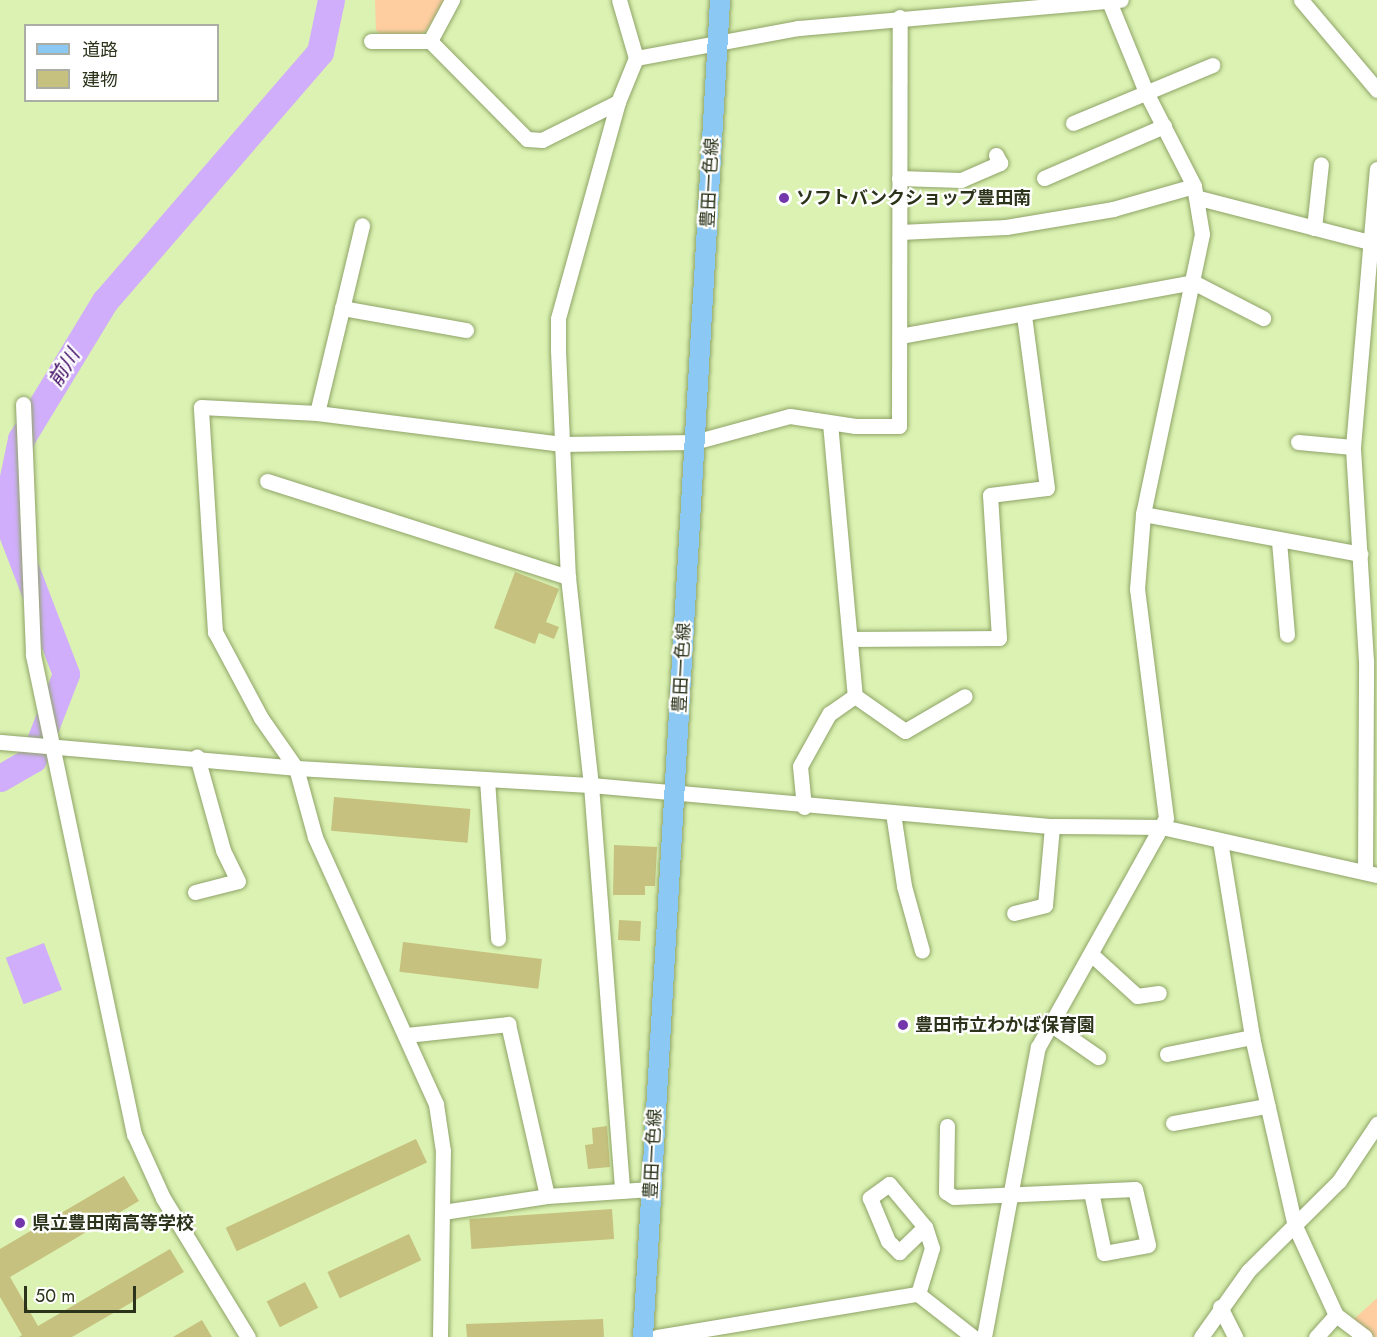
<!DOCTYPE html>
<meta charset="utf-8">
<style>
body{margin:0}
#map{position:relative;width:1377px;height:1337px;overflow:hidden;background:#dbf2b2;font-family:Jost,"Noto Sans JP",sans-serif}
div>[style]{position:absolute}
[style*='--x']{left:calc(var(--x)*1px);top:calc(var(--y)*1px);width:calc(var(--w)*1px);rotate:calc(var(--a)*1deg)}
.green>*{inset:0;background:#fecea1}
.water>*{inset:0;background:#d0aefb;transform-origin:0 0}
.river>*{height:27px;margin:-13.5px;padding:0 13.5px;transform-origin:13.5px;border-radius:13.5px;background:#d0aefb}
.building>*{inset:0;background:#c6c17e;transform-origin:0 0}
.roads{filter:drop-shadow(0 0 2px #8fa468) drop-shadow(0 0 2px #8fa468)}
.minor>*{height:15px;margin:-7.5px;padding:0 7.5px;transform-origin:7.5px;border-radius:7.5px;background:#fff}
.major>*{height:20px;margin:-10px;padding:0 10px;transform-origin:10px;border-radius:10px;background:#8bc8f4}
.dots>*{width:16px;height:16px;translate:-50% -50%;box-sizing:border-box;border:3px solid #fff;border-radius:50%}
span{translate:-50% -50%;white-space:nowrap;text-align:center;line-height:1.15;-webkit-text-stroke:4.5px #fff;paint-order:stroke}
.street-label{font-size:18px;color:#2b341b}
.poi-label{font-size:18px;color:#2b341b;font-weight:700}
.left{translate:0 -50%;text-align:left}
.water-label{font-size:20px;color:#3c0662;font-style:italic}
.legend{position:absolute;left:24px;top:24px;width:195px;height:78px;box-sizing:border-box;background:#fff;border:2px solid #aaaea4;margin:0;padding:8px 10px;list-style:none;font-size:18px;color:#2b341b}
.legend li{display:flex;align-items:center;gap:12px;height:30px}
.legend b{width:30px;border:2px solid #aaaea4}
.scale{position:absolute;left:24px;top:1286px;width:112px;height:27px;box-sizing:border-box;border:3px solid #2b341b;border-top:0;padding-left:8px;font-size:18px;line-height:21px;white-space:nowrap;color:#2b341b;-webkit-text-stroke:4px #fff;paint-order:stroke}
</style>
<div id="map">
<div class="green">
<i style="clip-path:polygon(375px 0,444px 0,427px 30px,418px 36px,380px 34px,376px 30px)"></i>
<i style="clip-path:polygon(1377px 1298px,1377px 1337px,1374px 1337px,1353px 1320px)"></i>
</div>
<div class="water">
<i style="left:44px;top:943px;width:50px;height:41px;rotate:69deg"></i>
</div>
<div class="river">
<i style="--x:0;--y:778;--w:38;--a:-30"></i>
<i style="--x:33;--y:759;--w:91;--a:-68.8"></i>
<i style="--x:66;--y:674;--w:170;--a:-111"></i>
<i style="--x:5;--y:515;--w:78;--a:-78.1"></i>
<i style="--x:21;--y:439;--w:162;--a:-58.7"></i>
<i style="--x:105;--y:301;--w:329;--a:-49.2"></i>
<i style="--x:320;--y:52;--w:53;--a:-78.1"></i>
</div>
<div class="building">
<i style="clip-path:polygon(515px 572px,559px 589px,546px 622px,559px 627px,554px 639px,539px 633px,535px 644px,494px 628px)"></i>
<i style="left:334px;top:797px;width:137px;height:34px;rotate:5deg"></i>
<i style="clip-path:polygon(614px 845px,657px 847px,655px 886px,645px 886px,645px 895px,613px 895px)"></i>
<i style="left:619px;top:920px;width:22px;height:20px;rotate:3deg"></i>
<i style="left:403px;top:942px;width:140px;height:30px;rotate:7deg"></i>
<i style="clip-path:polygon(607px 1126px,610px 1167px,588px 1169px,585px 1145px,593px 1144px,592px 1128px)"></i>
<i style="left:416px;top:1139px;width:26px;height:210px;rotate:65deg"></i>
<i style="clip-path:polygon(124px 1176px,139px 1201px,10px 1277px,38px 1326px,170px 1249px,184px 1272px,72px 1337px,19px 1337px,22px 1335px,0 1297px,0 1249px)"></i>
<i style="left:612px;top:1209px;width:30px;height:143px;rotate:86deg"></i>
<i style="left:409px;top:1234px;width:29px;height:90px;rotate:65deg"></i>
<i style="left:305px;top:1282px;width:29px;height:43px;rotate:63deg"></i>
<i style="clip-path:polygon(603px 1319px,604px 1337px,467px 1337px,466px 1324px)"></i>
<i style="clip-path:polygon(202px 1320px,212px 1337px,173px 1337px)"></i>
</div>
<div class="roads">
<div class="minor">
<i style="--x:1301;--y:0;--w:118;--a:49.8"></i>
<i style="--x:371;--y:41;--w:59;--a:0"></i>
<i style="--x:430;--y:41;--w:47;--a:-61.8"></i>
<i style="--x:430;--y:41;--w:138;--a:45.3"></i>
<i style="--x:527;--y:139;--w:15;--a:4"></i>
<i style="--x:542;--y:140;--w:85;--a:-26.6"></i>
<i style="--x:618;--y:102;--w:48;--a:-67.8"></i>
<i style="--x:636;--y:58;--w:60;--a:-106.3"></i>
<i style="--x:636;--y:58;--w:165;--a:-10.5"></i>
<i style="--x:798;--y:28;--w:324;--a:-5"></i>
<i style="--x:618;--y:102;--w:225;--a:105.5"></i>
<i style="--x:558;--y:319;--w:31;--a:90"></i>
<i style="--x:558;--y:350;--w:227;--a:87.5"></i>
<i style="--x:568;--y:577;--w:209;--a:83.7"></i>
<i style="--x:591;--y:785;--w:407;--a:85.6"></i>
<i style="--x:1073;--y:123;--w:151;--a:-22.6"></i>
<i style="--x:899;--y:178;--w:62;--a:1.8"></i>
<i style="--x:961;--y:180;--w:43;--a:-23.6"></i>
<i style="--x:1000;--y:163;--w:9;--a:-117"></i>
<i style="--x:1044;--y:178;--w:131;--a:-23.4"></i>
<i style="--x:1199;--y:198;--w:184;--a:14.5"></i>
<i style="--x:1314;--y:228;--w:64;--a:-83.8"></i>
<i style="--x:900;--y:232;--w:106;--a:-2.7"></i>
<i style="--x:1006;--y:227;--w:109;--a:-9.5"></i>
<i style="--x:1113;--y:209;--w:84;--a:-15.9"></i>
<i style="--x:342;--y:308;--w:126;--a:10.1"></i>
<i style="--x:900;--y:336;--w:298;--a:-10.4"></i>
<i style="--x:1193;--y:282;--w:79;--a:27.2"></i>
<i style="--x:23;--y:404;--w:251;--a:87.7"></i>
<i style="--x:33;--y:655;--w:490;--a:78.1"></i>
<i style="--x:134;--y:1134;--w:70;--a:65.6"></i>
<i style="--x:163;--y:1198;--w:163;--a:58.6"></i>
<i style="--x:317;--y:413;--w:193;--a:-76.5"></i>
<i style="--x:830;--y:423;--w:274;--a:84.8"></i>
<i style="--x:1298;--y:442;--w:55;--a:5.2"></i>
<i style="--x:267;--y:481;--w:316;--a:17.7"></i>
<i style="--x:1143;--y:514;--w:221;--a:10.4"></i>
<i style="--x:1279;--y:541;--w:94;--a:85.1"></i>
<i style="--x:851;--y:639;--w:148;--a:-0.4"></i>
<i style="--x:999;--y:638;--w:143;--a:-93.6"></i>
<i style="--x:990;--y:495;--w:57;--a:-7"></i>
<i style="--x:1047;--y:488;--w:175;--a:-97.6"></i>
<i style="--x:0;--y:742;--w:297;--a:5"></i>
<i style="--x:296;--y:768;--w:295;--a:3.3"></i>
<i style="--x:591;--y:785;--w:463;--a:5.1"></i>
<i style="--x:1052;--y:826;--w:110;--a:0.5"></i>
<i style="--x:1162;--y:827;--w:220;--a:12.6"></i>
<i style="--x:487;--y:780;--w:159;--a:86"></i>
<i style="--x:804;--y:807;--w:41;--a:-95.6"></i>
<i style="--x:800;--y:766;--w:60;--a:-60.9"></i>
<i style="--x:829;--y:714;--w:32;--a:-35"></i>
<i style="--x:855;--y:696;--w:61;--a:35"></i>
<i style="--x:905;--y:731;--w:69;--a:-30.3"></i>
<i style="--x:893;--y:813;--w:74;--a:81.4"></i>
<i style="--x:904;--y:886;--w:67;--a:74.5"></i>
<i style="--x:1220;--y:841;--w:199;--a:80.7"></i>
<i style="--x:1252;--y:1037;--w:194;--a:77.2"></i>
<i style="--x:1295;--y:1226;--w:98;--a:65.3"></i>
<i style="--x:1336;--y:1315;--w:30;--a:132"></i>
<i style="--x:1365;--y:872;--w:211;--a:-89.7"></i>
<i style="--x:1366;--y:661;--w:214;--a:-93.5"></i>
<i style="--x:1353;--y:447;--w:279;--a:-85.1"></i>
<i style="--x:195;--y:892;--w:44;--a:-14.3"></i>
<i style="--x:238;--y:881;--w:34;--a:-116"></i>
<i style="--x:223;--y:850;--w:97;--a:-105.6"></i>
<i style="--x:1014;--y:913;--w:32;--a:-14"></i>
<i style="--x:1045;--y:905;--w:79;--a:-84.9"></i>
<i style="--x:1091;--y:954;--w:62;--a:42.4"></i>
<i style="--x:1137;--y:996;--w:22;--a:-8"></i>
<i style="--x:1049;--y:1023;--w:60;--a:34.8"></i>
<i style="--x:407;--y:1035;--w:102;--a:-6.2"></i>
<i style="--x:508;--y:1024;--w:176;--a:77.2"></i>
<i style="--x:1167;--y:1054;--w:87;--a:-11.3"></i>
<i style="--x:1173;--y:1123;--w:96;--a:-10.3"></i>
<i style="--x:947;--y:1126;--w:66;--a:90.9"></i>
<i style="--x:946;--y:1192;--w:9;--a:32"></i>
<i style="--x:954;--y:1197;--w:181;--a:-2.5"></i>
<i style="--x:1135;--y:1189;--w:57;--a:76.9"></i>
<i style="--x:1148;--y:1245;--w:45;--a:169.7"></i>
<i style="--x:1104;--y:1253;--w:62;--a:-102"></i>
<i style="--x:443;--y:1212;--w:105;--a:-8.7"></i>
<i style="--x:547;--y:1196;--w:104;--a:-3.9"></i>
<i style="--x:918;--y:1294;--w:48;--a:-73.1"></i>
<i style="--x:932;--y:1248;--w:22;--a:-108"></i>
<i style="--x:925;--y:1227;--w:56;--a:-129.9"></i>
<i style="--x:889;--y:1184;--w:24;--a:144"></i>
<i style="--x:870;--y:1198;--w:47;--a:67.3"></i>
<i style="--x:888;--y:1241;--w:16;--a:45"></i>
<i style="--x:899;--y:1252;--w:36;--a:-44"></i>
<i style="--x:1220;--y:1307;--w:34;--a:63"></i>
<i style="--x:1336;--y:1315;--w:36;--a:37"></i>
<i style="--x:440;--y:1337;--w:186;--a:-89.1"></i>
<i style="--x:443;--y:1151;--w:48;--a:-98.5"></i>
<i style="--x:436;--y:1104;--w:293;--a:-114.4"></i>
<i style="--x:315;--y:837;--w:72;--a:-105.4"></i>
<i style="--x:296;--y:768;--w:61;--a:-125"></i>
<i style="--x:261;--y:718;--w:98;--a:-118.1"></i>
<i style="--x:215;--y:632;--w:225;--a:-93.6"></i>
<i style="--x:201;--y:407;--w:116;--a:3"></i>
<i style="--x:317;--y:413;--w:247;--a:7.2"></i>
<i style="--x:562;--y:444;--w:132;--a:-0.9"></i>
<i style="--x:694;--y:442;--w:99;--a:-15.2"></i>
<i style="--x:790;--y:416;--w:66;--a:8.7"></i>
<i style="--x:855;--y:426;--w:44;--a:0"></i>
<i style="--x:899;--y:426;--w:409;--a:-89.9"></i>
<i style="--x:657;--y:1337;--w:265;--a:-9.4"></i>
<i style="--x:918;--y:1294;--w:70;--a:38"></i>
<i style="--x:984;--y:1337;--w:295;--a:-79.5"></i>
<i style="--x:1038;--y:1047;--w:262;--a:-60.8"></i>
<i style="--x:1166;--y:818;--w:231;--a:-97.2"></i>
<i style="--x:1137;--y:589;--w:75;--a:-85.4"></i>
<i style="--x:1143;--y:514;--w:286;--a:-78.1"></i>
<i style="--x:1202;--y:234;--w:49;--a:-99.5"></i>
<i style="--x:1194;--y:186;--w:106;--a:-117.1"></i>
<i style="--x:1146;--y:92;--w:95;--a:-112.2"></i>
<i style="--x:1201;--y:1337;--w:81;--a:-54.5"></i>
<i style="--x:1248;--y:1271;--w:128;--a:-44.7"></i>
<i style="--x:1339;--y:1181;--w:69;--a:-56.3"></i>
</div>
<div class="major">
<i style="--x:643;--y:1337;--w:1339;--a:-86.7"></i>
</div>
</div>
<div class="dots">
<i style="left:784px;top:198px;background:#7336ab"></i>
<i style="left:903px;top:1025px;background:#7336ab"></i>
<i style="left:20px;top:1223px;background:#7336ab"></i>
</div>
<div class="street-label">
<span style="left:710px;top:183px;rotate:-87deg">豊田一色線</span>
<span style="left:682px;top:668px;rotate:-87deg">豊田一色線</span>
<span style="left:653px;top:1154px;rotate:-87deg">豊田一色線</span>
</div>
<div class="poi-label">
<span class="left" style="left:796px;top:198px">ソフトバンクショップ豊田南</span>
<span class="left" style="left:915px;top:1025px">豊田市立わかば保育園</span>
<span class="left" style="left:32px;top:1223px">県立豊田南高等学校</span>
</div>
<div class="water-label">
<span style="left:64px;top:368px;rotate:-58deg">前川</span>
</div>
<ul class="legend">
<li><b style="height:8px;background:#8bc8f4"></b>道路</li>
<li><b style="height:16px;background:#c6c17e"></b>建物</li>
</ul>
<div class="scale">50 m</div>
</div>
